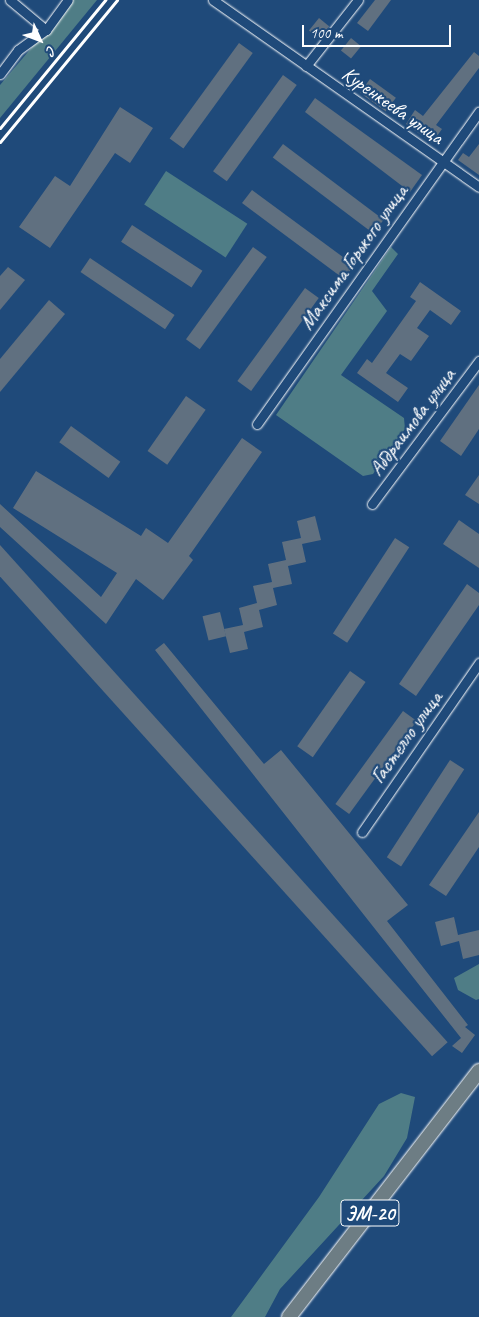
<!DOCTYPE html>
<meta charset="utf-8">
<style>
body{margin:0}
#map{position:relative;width:479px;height:1317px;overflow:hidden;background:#1f4a7a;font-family:Caveat,sans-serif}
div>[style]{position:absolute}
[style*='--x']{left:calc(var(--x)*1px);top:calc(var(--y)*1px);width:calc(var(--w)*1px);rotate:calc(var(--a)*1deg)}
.green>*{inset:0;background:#4f7d86;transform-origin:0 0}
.building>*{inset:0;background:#607080;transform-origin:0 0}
.roads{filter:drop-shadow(0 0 1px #fff) drop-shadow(0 0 1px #fff)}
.street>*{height:9px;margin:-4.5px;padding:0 4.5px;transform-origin:4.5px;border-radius:4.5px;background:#1f4a7a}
.primary>*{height:14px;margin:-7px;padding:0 7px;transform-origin:7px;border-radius:7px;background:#6d7d84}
.rail>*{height:3px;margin:-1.5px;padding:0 1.5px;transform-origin:1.5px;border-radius:1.5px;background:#fff}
span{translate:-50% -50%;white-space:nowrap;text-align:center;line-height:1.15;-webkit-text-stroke:4.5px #1f4a7a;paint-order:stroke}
.shield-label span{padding:1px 4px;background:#1f4a7a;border:1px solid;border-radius:4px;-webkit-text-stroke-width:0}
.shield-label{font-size:20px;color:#fff;font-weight:700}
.street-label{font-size:21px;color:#fff}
.north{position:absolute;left:15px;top:15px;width:50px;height:50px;-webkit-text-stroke:4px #1f4a7a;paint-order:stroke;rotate:133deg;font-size:14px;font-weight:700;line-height:20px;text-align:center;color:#fff}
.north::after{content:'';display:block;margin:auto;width:18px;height:22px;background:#fff;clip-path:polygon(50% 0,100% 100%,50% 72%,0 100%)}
.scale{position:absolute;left:302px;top:25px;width:149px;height:22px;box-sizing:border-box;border:2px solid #fff;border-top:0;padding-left:6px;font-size:15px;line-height:18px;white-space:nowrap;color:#fff;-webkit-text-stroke:4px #1f4a7a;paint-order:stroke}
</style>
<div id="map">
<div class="green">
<i style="clip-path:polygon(72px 0,97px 0,0 118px,0 85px)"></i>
<i style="left:166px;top:171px;width:97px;height:40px;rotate:33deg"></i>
<i style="clip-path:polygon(391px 247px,398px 254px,372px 291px,387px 311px,341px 375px,404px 418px,405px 429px,373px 474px,363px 476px,276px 415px)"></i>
<i style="clip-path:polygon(479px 964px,479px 999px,476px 1000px,458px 990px,454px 978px)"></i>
<i style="clip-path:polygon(401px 1093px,415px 1097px,407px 1138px,384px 1176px,280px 1289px,265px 1317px,231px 1317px,319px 1197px,379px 1104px)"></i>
</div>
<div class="building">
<i style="clip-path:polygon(375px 0,391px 0,368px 31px,357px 23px)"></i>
<i style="left:319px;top:18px;width:13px;height:16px;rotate:39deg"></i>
<i style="left:351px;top:38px;width:13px;height:16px;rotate:39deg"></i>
<i style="left:239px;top:43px;width:17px;height:118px;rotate:36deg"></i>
<i style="clip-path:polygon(474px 52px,479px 56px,479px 68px,436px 125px,442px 129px,432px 143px,406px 124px,415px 110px,423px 116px)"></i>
<i style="left:283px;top:75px;width:17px;height:119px;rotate:36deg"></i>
<i style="left:370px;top:79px;width:32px;height:17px;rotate:36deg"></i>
<i style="clip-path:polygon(315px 98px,422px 175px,410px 192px,305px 112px)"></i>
<i style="clip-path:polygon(120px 107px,153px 128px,130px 163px,115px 153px,50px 248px,19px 227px,55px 176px,70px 186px)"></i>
<i style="left:283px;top:144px;width:126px;height:17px;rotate:37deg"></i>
<i style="clip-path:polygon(479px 144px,479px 175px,458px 160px,463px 153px,469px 157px)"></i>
<i style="clip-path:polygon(252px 190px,347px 260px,353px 267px,344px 279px,242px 203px)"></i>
<i style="left:132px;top:225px;width:84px;height:20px;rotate:33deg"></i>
<i style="left:253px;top:247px;width:17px;height:114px;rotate:36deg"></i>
<i style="left:90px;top:258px;width:102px;height:17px;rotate:34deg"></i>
<i style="clip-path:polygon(8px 267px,25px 280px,0 310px,0 276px)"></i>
<i style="clip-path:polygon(420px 282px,461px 311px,451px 325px,430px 310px,417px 328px,429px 336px,411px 361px,400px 354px,386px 373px,408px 388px,398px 402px,357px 373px,367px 359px,372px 363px,416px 301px,410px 297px)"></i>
<i style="left:305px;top:288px;width:17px;height:115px;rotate:36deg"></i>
<i style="clip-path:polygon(49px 300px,65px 314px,0 392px,0 359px)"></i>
<i style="clip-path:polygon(479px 385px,479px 429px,461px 456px,440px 441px)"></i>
<i style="left:186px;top:396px;width:24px;height:67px;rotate:35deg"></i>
<i style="left:71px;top:426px;width:61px;height:20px;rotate:36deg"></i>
<i style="clip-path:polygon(242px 438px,262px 452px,189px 556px,193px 560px,163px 600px,136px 579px,106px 624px,0 527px,0 504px,101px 597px,117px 573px,13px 508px,36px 471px,141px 536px,146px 528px,168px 543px)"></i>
<i style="clip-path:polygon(479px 475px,479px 504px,465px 495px)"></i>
<i style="clip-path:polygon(315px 516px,321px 540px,302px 544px,306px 562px,288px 566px,292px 584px,273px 588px,277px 605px,259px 610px,263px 627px,244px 632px,248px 649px,230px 653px,224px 629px,243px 625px,239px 608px,257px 603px,253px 586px,272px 582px,268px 564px,286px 560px,282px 542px,301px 538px,297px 521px)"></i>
<i style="clip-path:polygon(459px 520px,479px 534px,479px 568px,443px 544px)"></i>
<i style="left:395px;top:538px;width:17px;height:114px;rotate:33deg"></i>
<i style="left:0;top:545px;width:669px;height:21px;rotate:48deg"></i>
<i style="clip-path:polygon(467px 584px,479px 593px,479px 605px,416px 696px,399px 684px)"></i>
<i style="left:220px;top:612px;width:25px;height:18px;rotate:76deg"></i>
<i style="clip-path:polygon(164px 643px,264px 764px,281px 750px,408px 905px,387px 921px,468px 1025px,465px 1027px,475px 1035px,462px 1053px,452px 1046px,461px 1038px,155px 650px)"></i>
<i style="left:350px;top:671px;width:19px;height:92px;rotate:35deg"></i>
<i style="left:403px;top:711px;width:17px;height:115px;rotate:36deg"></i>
<i style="left:450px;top:760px;width:17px;height:116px;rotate:33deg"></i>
<i style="clip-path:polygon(479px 812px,479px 847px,446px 896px,429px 885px)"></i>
<i style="clip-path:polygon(454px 917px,458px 935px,479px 930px,479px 955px,463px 959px,459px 941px,441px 946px,435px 922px)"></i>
</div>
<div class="roads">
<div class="street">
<i style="--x:10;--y:0;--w:47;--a:39.8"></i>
<i style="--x:213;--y:0;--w:325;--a:35.1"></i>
<i style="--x:306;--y:66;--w:84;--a:-51.8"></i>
<i style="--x:0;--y:74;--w:30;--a:-53"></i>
<i style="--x:18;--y:50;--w:34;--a:-36"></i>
<i style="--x:46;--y:30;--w:37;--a:-54"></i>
<i style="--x:257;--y:424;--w:383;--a:-54.6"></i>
<i style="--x:372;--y:504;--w:179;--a:-53.2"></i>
<i style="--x:362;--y:832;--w:206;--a:-55.3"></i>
</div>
<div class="primary">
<i style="--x:289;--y:1317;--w:311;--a:-52.3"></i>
</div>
</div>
<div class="rail">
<i style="--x:0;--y:128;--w:166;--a:-50.6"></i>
<i style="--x:0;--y:142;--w:184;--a:-50.5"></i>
</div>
<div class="shield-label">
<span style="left:370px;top:1213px">ЭМ-20</span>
</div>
<div class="street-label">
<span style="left:393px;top:105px;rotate:35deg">Куренкеева улица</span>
<span style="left:353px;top:257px;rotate:-55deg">Максима Горького улица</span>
<span style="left:412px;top:422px;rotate:-53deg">Абдраимова улица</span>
<span style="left:406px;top:737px;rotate:-55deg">Гастелло улица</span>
</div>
<div class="north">С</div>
<div class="scale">100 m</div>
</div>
